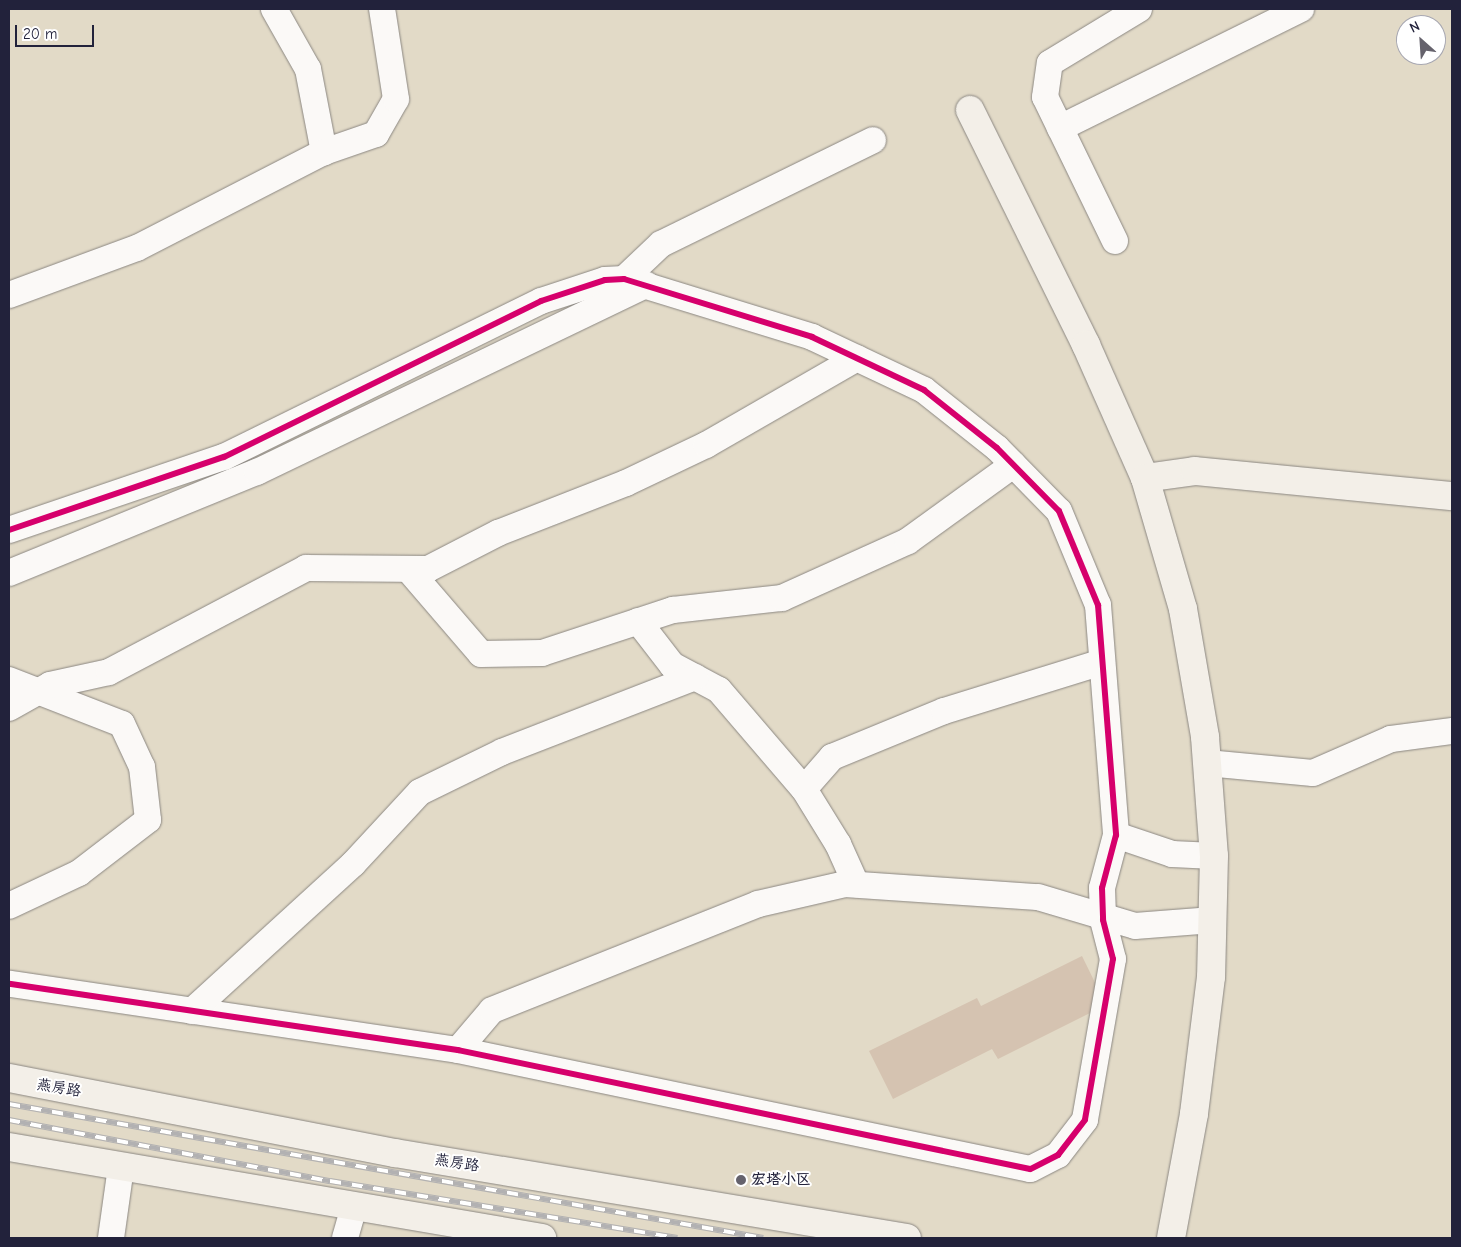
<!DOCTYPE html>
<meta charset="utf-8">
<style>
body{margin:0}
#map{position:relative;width:1461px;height:1247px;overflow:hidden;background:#e2dac7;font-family:"Comic Neue","LXGW WenKai TC",sans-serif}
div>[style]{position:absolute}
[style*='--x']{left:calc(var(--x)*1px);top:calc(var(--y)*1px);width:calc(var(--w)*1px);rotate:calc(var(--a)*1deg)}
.building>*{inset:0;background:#d5c3b1}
.roads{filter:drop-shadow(0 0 1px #8b8782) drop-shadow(0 0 1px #8b8782)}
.street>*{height:26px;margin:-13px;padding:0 13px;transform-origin:13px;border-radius:13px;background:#fbf9f7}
.secondary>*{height:28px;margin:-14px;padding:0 14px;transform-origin:14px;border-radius:14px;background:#f3efe8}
.rail>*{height:5.5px;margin-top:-2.75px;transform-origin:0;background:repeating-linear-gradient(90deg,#fff 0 11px,#b2b1b2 0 22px);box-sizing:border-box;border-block:1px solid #b2b1b2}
.cycleway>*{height:6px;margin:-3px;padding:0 3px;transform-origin:3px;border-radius:3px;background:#d6006c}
.dots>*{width:14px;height:14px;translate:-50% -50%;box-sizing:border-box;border:2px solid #fff;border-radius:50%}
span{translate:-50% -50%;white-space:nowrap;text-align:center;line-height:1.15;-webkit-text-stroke:4px #fff;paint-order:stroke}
.street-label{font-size:15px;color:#22223b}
.poi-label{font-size:15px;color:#22223b;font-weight:700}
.left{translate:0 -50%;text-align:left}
.frame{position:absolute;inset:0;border:10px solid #22223b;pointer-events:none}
.north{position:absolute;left:1396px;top:15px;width:50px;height:50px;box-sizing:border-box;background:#fff;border:1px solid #a7a7b1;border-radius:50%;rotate:334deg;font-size:14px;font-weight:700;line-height:20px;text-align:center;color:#22223b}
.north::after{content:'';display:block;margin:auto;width:18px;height:22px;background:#65626c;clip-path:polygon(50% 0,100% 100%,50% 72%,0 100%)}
.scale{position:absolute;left:15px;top:25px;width:79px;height:22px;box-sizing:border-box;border:2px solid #22223b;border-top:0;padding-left:6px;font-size:15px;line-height:18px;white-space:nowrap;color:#22223b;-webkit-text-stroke:4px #fff;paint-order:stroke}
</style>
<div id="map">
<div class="building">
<i style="clip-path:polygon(1082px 956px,1106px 1005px,998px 1059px,992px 1049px,893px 1099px,869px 1051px,977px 998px,981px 1006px)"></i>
</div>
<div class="roads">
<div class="street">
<i style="--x:274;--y:9;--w:69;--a:60.5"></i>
<i style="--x:308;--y:69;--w:85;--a:79.1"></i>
<i style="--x:1060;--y:128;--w:269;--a:-26.3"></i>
<i style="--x:1115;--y:241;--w:160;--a:-115.9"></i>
<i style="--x:1045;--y:97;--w:34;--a:-82"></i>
<i style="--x:1050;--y:63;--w:104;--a:-31.2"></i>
<i style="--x:624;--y:279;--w:51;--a:-43.4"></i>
<i style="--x:661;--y:244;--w:236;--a:-26.1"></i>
<i style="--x:9;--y:295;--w:136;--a:-20.2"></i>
<i style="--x:137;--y:248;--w:210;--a:-27.2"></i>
<i style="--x:324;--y:152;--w:55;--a:-19.1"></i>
<i style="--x:376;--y:134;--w:40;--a:-60.3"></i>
<i style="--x:396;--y:99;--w:91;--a:-98.8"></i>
<i style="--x:9;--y:530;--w:227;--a:-18.8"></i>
<i style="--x:224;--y:457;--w:353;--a:-26.2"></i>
<i style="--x:541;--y:301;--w:67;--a:-18.2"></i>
<i style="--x:605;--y:280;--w:19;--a:-3"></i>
<i style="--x:624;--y:279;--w:197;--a:17.1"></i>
<i style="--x:812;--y:337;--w:124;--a:25.3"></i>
<i style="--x:924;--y:390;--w:93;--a:38.5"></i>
<i style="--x:997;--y:448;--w:88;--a:45.5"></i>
<i style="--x:1059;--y:511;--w:102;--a:67.5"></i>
<i style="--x:1098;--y:605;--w:231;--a:85.5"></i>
<i style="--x:1116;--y:835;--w:55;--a:104.8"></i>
<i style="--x:1102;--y:888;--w:32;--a:88"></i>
<i style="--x:1103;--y:920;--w:40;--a:75.6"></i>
<i style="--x:1113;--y:959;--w:163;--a:99.9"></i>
<i style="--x:1085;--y:1120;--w:44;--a:127.6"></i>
<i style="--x:1058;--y:1155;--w:31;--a:153"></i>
<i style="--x:1030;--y:1169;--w:584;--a:-168.25"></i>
<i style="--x:458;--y:1050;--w:454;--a:-171.6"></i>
<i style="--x:408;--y:569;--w:112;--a:49.3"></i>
<i style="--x:481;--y:654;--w:61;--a:-0.9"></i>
<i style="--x:542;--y:653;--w:138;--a:-18.2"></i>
<i style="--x:673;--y:610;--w:110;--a:-6.3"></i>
<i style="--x:782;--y:598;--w:138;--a:-24.3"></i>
<i style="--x:908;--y:541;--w:130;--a:-35.9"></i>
<i style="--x:9;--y:573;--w:268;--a:-22.2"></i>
<i style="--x:257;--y:472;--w:432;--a:-25.7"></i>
<i style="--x:638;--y:621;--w:56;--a:52.3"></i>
<i style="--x:672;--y:665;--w:53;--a:28"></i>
<i style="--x:719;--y:690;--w:130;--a:49.4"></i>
<i style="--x:804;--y:789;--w:65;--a:58.3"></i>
<i style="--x:838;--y:844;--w:44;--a:65.8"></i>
<i style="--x:9;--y:680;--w:121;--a:21.3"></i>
<i style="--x:122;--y:724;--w:47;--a:65.1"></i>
<i style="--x:142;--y:767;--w:53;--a:83.5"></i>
<i style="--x:148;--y:820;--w:87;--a:142.5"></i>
<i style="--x:79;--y:873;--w:77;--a:154.8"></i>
<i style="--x:9;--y:708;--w:47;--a:-29.3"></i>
<i style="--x:50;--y:685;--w:60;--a:-12.4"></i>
<i style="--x:109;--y:672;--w:223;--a:-27.8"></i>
<i style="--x:306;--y:568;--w:122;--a:0.5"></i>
<i style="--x:428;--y:569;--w:79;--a:-27.2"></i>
<i style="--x:498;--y:533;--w:137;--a:-21.3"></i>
<i style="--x:626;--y:483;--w:89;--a:-25.4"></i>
<i style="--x:706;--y:445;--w:174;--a:-29.9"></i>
<i style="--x:1207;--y:763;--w:106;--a:5.4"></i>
<i style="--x:1313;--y:773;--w:85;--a:-23.6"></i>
<i style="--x:1391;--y:739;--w:62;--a:-7.5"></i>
<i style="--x:804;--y:789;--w:43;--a:-48.8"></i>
<i style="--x:832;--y:757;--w:121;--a:-22.3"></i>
<i style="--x:944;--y:711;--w:165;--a:-17.2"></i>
<i style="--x:1116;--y:835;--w:59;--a:18.7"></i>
<i style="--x:1172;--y:854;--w:42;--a:2.7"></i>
<i style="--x:192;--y:1011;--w:218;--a:-42.4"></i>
<i style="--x:353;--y:864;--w:98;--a:-47.1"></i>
<i style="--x:420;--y:792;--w:91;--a:-26"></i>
<i style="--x:502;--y:752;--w:207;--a:-21.2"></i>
<i style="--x:458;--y:1050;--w:52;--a:-49.6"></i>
<i style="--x:492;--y:1010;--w:286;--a:-21.7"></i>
<i style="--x:758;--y:904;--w:89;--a:-12.9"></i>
<i style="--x:845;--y:884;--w:193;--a:3.9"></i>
<i style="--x:1038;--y:897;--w:101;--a:16.6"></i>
<i style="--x:1135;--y:926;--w:78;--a:-4.4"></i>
<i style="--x:111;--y:1238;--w:72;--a:-82"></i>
<i style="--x:345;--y:1238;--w:33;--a:-74"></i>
</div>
<div class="secondary">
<i style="--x:970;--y:110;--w:262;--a:63.7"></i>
<i style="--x:1086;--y:345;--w:145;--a:66.1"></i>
<i style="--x:1145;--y:478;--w:136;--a:73.8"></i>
<i style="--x:1183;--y:609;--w:130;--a:80.2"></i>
<i style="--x:1205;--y:737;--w:119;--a:85.7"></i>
<i style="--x:1214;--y:856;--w:121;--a:91.4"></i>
<i style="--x:1211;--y:977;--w:138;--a:97.1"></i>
<i style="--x:1194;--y:1114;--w:126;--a:100.5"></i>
<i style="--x:1145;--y:478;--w:50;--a:-8"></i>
<i style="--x:1195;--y:471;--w:258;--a:5.6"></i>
<i style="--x:9;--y:1078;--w:393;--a:11"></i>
<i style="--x:395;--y:1153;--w:519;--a:9.43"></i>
<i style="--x:9;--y:1147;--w:541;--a:9.69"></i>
</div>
</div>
<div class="rail">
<i style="--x:9;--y:1104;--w:766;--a:10.08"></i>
<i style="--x:9;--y:1120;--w:327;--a:10.8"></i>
<i style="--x:330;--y:1181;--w:352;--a:9.3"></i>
</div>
<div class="cycleway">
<i style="--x:9;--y:530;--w:227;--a:-18.8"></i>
<i style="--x:224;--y:457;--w:353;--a:-26.2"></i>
<i style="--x:541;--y:301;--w:67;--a:-18.2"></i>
<i style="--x:605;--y:280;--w:19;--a:-3"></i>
<i style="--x:624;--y:279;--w:197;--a:17.1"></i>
<i style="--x:812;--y:337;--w:124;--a:25.3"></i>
<i style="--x:924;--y:390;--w:93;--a:38.5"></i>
<i style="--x:997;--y:448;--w:88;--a:45.5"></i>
<i style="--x:1059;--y:511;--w:102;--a:67.5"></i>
<i style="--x:1098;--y:605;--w:231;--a:85.5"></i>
<i style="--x:1116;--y:835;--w:55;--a:104.8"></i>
<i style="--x:1102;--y:888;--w:32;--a:88"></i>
<i style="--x:1103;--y:920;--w:40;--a:75.6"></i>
<i style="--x:1113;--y:959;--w:163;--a:99.9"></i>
<i style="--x:1085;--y:1120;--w:44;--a:127.6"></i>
<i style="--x:1058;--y:1155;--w:31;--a:153"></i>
<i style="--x:1030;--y:1169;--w:584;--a:-168.25"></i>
<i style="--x:458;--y:1050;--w:454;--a:-171.6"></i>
</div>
<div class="dots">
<i style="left:741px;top:1180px;background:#65626c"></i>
</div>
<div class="street-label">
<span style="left:59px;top:1088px;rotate:10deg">燕房路</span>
<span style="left:457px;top:1163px;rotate:9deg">燕房路</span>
</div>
<div class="poi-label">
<span class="left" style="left:751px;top:1180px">宏塔小区</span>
</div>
<div class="frame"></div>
<div class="north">N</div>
<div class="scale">20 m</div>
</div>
